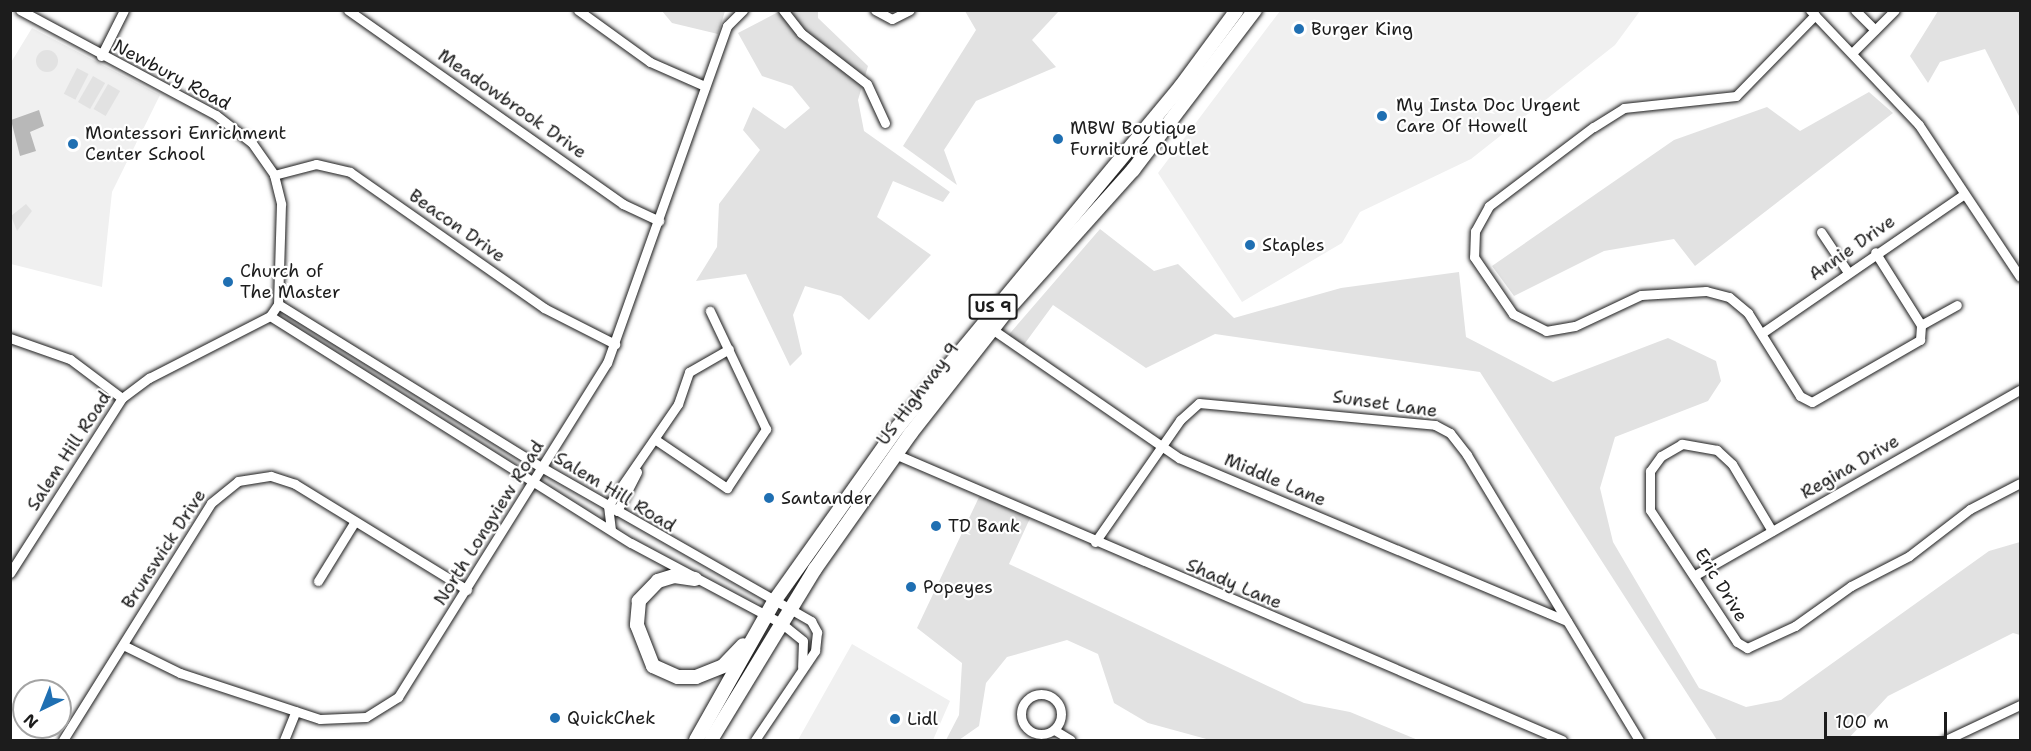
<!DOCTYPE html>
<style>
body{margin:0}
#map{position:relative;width:2031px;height:751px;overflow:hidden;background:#fff;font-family:"Shantell Sans",sans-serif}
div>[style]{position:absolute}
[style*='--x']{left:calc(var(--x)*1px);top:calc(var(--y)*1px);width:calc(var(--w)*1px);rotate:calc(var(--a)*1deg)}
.built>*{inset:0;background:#f0f0f0}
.green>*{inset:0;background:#e2e2e2;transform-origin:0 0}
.round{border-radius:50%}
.water>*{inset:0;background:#b8b8b8}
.roads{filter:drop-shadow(0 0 2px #1c1c1c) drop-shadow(0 0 2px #1c1c1c)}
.minor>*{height:9px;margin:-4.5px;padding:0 4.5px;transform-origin:4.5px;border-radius:4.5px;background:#fff}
.minor>.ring{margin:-4.5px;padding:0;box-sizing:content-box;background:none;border:9px solid #fff;border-radius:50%}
.highway>*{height:14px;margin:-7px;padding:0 7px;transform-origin:7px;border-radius:7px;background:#fff}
.dots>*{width:16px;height:16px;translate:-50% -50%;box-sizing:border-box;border:3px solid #fff;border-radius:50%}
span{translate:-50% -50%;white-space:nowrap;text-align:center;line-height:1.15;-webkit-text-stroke:4.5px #fff;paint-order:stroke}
.shield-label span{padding:2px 4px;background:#fff;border:2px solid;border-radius:4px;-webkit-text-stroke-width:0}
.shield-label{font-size:16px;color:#1c1c1c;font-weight:700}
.poi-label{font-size:18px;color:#1c1c1c}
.left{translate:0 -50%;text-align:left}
.street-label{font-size:18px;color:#1c1c1c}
.frame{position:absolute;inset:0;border:12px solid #1c1c1c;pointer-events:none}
.north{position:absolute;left:12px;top:679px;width:60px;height:60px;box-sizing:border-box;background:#fff;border:2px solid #a4a4a4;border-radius:50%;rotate:223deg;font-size:16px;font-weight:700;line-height:24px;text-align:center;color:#1c1c1c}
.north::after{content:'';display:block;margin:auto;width:21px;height:27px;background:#1f6fb2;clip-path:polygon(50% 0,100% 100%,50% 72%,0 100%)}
.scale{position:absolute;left:1824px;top:712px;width:123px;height:27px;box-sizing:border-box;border:3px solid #1c1c1c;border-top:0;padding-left:8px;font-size:18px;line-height:21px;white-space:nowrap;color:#1c1c1c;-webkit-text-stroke:4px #fff;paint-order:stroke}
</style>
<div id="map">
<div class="built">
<i style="clip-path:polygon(1280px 11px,1280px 10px,1640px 11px,1615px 45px,1471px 159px,1360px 212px,1342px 243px,1242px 302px,1158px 173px)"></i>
<i style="clip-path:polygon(32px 28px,160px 95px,112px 192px,102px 287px,11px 264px,10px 64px)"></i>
<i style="clip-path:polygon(852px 644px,950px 701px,933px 740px,798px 740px)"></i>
</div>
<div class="green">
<i style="clip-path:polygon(662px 11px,725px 11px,718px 34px,672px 23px)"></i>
<i style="clip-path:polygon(780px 11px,818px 11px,818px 18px,868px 66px,858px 100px,864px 131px,950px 192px,943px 202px,893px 181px,877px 217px,931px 255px,869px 320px,841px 296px,805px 286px,793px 315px,802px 354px,790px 366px,746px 274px,696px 281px,717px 247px,719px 204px,760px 150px,743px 130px,753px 107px,785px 129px,810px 108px,792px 86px,762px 76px,738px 33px)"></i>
<i style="clip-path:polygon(965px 11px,1059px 11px,1032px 40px,1056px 67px,976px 101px,944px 150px,957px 185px,903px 146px,976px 30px)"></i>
<i style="clip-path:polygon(1938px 11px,2020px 11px,2020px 118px,1985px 49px,1940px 62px,1928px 83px,1910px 56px)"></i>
<i class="round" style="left:36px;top:50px;width:22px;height:22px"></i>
<i style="left:77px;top:68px;width:13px;height:29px;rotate:27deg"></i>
<i style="left:93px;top:76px;width:14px;height:30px;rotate:30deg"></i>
<i style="left:108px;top:84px;width:14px;height:29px;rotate:30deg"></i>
<i style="clip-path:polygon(1869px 92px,1893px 113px,1695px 266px,1674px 239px,1604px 251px,1514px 296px,1492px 266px,1674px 140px,1767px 107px,1800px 131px)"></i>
<i style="clip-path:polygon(26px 204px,32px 211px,17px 231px,11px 216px)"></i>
<i style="clip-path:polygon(1100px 229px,1154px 271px,1178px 264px,1234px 318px,1341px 288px,1459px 272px,1466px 337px,1553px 382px,1668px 338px,1716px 361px,1721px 381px,1708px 401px,1615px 437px,1600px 488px,1613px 542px,1699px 688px,1746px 707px,1781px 700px,1989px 551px,2020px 542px,2020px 635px,2013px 633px,1888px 696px,1847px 740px,1717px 740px,1480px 372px,1215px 334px,1146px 368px,1053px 305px,1020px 350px,1005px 339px)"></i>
<i style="clip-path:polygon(980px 495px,1032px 514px,1009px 564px,1304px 703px,1350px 712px,1418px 740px,1210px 740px,1148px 723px,1114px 703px,1098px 654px,1067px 640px,1007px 657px,986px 683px,979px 726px,959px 740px,946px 740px,959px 715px,962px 663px,917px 628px)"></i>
</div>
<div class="water">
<i style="clip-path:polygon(39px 110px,44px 126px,30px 132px,36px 151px,20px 156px,11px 120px)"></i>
</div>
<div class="roads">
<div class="minor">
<i style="--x:20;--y:10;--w:222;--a:28.2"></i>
<i style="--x:216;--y:115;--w:46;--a:37.9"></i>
<i style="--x:252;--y:143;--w:39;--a:55"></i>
<i style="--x:274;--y:175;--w:30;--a:76"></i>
<i style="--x:281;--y:204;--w:100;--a:91.7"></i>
<i style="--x:348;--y:10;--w:337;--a:35.2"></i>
<i style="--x:623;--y:204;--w:40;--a:25"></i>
<i style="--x:578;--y:10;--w:89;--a:35.8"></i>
<i style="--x:650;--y:62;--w:60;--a:23.6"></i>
<i style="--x:783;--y:10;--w:29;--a:52"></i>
<i style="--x:801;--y:33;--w:83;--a:37.7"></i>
<i style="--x:867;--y:84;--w:43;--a:65.2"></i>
<i style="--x:875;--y:10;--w:19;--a:28"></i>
<i style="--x:892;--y:19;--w:20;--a:-27"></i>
<i style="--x:1810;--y:10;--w:158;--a:46.5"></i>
<i style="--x:1919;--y:125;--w:182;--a:56.4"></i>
<i style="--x:1855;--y:10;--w:28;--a:45"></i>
<i style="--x:1815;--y:15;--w:113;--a:134.3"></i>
<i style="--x:1736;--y:96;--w:113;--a:173.9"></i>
<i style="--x:1624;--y:108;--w:36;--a:148"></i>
<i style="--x:1593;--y:127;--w:131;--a:142.8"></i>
<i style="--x:1489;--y:206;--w:29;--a:119"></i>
<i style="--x:1475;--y:231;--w:26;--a:92"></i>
<i style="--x:1474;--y:257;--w:69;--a:55.6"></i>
<i style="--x:1513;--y:314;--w:37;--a:27"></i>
<i style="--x:1546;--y:331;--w:29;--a:-10"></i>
<i style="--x:1575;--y:326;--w:73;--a:-25.2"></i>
<i style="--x:1641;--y:295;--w:65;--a:-3.5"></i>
<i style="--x:1706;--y:291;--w:24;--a:15"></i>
<i style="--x:1729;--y:297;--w:25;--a:40"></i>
<i style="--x:1748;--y:313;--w:98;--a:57.9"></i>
<i style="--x:1800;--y:396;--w:13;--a:27"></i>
<i style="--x:1812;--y:402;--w:125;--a:-29.9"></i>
<i style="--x:1920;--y:340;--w:15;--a:-86"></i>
<i style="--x:1921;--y:325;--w:86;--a:-122.2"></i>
<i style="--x:1853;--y:52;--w:59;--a:-45"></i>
<i style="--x:101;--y:56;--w:51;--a:-63.4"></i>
<i style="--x:274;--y:175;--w:43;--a:-14.7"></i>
<i style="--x:316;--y:164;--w:35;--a:13"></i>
<i style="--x:350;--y:172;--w:237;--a:35"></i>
<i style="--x:544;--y:308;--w:80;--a:26.9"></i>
<i style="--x:1821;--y:232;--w:47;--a:56.3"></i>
<i style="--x:278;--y:304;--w:312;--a:31.8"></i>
<i style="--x:543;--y:468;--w:309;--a:29.7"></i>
<i style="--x:811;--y:621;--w:13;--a:61"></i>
<i style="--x:817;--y:632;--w:19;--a:96"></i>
<i style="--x:815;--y:651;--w:107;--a:124"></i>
<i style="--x:270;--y:316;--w:426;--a:32.2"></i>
<i style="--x:631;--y:543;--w:170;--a:28.1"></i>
<i style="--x:781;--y:623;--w:28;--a:39"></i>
<i style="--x:803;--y:641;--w:26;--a:92"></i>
<i style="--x:1921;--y:325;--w:41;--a:-29.1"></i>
<i style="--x:992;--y:329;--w:227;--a:34.6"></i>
<i style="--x:1179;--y:458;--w:421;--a:22.8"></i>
<i style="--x:1762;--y:333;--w:245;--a:-34.5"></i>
<i style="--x:10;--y:338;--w:64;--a:19.3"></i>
<i style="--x:70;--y:359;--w:65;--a:36.9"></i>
<i style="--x:656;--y:440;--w:86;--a:34.1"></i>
<i style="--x:727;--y:488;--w:71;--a:-56.5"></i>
<i style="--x:766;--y:429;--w:131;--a:-115.4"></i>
<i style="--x:895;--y:454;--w:726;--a:23.21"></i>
<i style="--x:617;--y:511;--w:44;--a:-62.9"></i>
<i style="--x:611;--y:530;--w:24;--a:-97"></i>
<i style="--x:608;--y:506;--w:124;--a:-55.5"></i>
<i style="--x:678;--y:404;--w:34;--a:-71"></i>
<i style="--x:689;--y:372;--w:46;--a:-29.9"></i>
<i style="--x:1772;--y:531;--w:78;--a:-120.8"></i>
<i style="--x:1732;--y:464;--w:21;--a:-137"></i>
<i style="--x:1717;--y:450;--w:36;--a:-170"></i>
<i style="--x:1682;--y:444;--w:24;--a:150"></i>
<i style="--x:1661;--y:456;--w:19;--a:126"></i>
<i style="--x:1650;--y:471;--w:39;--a:90"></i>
<i style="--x:1650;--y:510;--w:158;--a:56.6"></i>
<i style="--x:1737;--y:642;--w:12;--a:31"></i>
<i style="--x:1747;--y:648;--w:53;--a:-24.6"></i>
<i style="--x:1795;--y:626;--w:69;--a:-35.5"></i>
<i style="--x:1851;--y:586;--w:65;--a:-27.3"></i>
<i style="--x:1909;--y:556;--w:77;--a:-37.6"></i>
<i style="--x:1970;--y:509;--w:56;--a:-27.5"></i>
<i style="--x:1095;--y:542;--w:149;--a:-55.1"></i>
<i style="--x:1180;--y:420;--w:25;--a:-42"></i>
<i style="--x:1199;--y:403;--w:237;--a:5.3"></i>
<i style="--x:1435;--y:425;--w:17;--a:28"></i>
<i style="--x:1450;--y:433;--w:28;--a:52"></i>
<i style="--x:1467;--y:455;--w:333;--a:58.9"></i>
<i style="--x:10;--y:573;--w:208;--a:-57.4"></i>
<i style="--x:122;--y:398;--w:34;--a:-37"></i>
<i style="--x:149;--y:378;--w:136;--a:-27.1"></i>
<i style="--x:270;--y:316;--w:14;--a:-56"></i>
<i style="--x:1697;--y:574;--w:372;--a:-29.7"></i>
<i style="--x:318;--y:581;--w:70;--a:-58.3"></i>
<i style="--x:123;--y:645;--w:64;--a:26.2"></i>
<i style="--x:180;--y:673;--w:147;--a:18.2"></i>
<i style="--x:320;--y:719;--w:46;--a:-2.5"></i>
<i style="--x:366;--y:717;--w:38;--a:-32"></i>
<i style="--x:398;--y:697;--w:394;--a:-58"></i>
<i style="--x:607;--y:363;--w:358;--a:-70.4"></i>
<i style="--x:727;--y:26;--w:23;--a:-45"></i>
<i class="ring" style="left:1021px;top:694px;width:31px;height:31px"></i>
<i style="--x:1056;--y:731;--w:17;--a:31"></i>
<i style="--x:63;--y:740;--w:279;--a:-58"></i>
<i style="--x:211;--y:503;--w:35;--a:-39"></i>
<i style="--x:238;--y:481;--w:33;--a:-9"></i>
<i style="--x:271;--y:476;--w:25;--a:18"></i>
<i style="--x:295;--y:484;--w:202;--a:31.6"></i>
<i style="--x:284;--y:740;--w:31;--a:-68"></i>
<i style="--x:1946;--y:740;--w:82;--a:-25.3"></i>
</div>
<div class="highway">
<i style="--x:695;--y:579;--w:21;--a:-172"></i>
<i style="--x:674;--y:576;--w:17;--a:163"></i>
<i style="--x:658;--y:581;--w:28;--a:134"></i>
<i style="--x:639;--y:601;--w:24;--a:95"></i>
<i style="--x:637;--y:625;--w:44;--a:68.7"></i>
<i style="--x:653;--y:666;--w:27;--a:24"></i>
<i style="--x:678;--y:677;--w:18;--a:0"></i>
<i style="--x:696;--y:677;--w:29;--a:-22"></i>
<i style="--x:723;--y:666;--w:29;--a:-46"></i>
<i style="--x:696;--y:740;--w:161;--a:-60.6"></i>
<i style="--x:775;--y:600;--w:212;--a:-54.6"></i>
<i style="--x:898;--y:427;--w:443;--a:-50.3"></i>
<i style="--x:1181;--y:86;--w:94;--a:-53.6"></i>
<i style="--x:711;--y:740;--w:200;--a:-58.7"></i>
<i style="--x:815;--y:569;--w:166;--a:-54.8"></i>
<i style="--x:911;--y:433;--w:159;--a:-51.9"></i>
<i style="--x:1009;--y:308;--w:186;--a:-48.1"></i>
<i style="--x:1133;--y:170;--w:201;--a:-52.7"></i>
</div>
</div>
<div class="dots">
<i style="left:1299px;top:29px;background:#1f6fb2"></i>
<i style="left:1382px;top:116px;background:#1f6fb2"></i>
<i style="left:1058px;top:139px;background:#1f6fb2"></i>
<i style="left:73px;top:144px;background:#1f6fb2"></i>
<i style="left:1250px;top:245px;background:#1f6fb2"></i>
<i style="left:228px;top:282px;background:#1f6fb2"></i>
<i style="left:769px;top:498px;background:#1f6fb2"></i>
<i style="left:936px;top:526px;background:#1f6fb2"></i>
<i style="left:911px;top:587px;background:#1f6fb2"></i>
<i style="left:555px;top:718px;background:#1f6fb2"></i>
<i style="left:895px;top:719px;background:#1f6fb2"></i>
</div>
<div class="shield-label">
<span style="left:993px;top:307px">US 9</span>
</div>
<div class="poi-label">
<span class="left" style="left:1311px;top:29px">Burger King</span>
<span class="left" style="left:1396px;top:116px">My Insta Doc Urgent<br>Care Of Howell</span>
<span class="left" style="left:1070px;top:139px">MBW Boutique<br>Furniture Outlet</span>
<span class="left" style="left:85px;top:144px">Montessori Enrichment<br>Center School</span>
<span class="left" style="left:1262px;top:245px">Staples</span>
<span class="left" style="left:240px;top:282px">Church of<br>The Master</span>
<span class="left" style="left:781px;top:498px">Santander</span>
<span class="left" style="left:948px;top:526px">TD Bank</span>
<span class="left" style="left:923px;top:587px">Popeyes</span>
<span class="left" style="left:567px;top:718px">QuickChek</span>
<span class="left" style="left:907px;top:719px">Lidl</span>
</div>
<div class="street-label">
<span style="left:172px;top:75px;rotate:28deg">Newbury Road</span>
<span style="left:512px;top:104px;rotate:35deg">Meadowbrook Drive</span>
<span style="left:457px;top:226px;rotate:35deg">Beacon Drive</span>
<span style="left:1852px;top:248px;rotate:-35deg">Annie Drive</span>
<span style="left:918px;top:394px;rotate:-53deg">US Highway 9</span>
<span style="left:1385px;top:404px;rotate:8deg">Sunset Lane</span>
<span style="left:69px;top:451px;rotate:-57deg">Salem Hill Road</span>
<span style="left:1850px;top:467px;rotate:-30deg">Regina Drive</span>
<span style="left:1275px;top:480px;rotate:23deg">Middle Lane</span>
<span style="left:615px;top:492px;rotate:31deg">Salem Hill Road</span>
<span style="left:489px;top:523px;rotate:-58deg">North Longview Road</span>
<span style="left:164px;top:549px;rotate:-57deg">Brunswick Drive</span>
<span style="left:1234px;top:584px;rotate:23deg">Shady Lane</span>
<span style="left:1721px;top:585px;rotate:58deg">Eric Drive</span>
</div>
<div class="frame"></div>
<div class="north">N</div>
<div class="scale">100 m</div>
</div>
